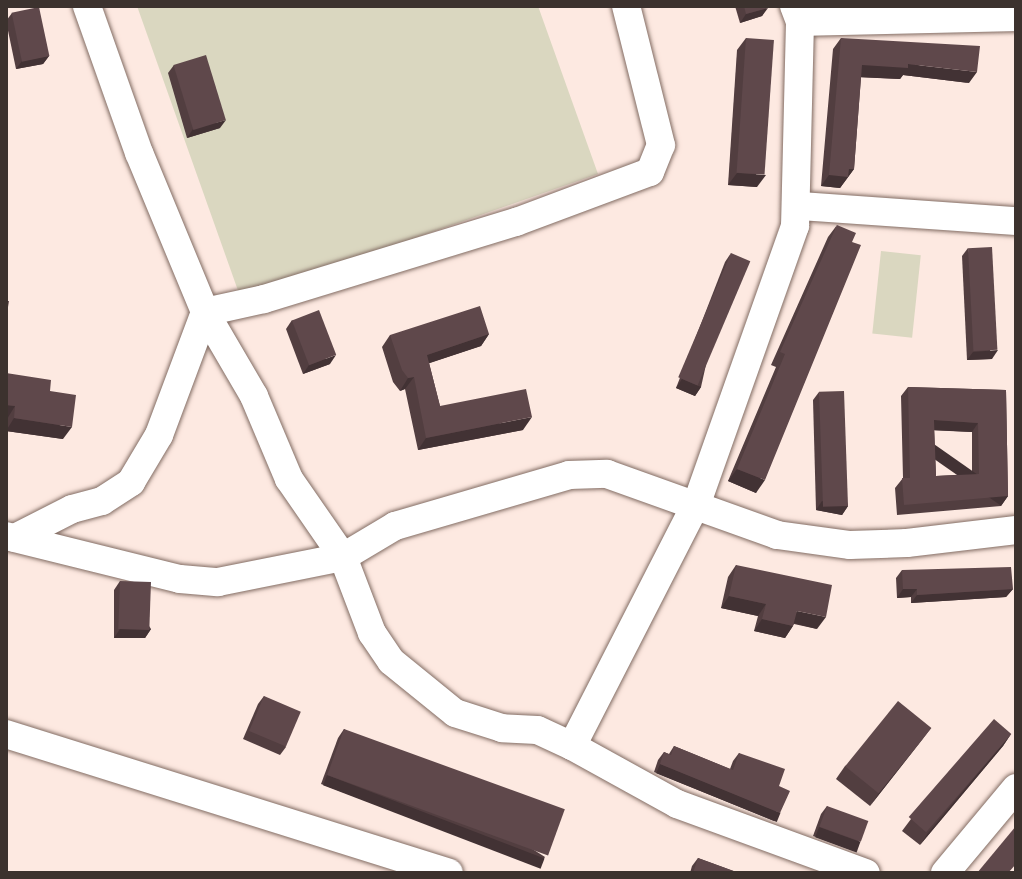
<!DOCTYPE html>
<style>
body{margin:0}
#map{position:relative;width:1022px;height:879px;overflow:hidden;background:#fde9e1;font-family:Signika,sans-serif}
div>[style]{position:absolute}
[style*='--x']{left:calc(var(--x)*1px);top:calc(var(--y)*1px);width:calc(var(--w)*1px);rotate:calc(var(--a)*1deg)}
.green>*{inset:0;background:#dad7c0;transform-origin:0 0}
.roads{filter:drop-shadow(0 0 2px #826c63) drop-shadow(0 0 2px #826c63)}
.minor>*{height:28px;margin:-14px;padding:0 14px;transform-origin:14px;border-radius:14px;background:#fff}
.wall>*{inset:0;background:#523e40}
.shaded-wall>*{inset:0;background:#423234;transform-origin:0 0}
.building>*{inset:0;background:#5f484b;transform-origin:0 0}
span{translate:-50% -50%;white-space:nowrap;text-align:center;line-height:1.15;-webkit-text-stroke:8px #fff;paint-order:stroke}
.frame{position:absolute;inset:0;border:8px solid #3c322e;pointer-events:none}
</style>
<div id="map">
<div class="green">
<i style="clip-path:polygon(137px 6px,538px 6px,598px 174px,241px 299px)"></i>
<i style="left:881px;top:251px;width:40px;height:83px;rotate:6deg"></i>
</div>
<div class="roads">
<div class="minor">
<i style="--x:794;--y:6;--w:17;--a:69"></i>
<i style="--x:800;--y:22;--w:204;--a:91.4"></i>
<i style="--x:795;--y:226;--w:293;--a:109.5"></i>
<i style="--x:697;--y:502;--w:274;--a:117.1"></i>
<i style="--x:572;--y:746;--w:120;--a:28.9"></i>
<i style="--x:677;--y:804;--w:201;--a:20.1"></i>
<i style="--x:800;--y:22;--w:216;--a:-1.3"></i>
<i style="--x:800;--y:206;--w:217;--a:4"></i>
<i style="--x:6;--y:536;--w:179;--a:13.9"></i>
<i style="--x:180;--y:579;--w:38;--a:5"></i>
<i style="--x:218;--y:582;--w:127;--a:-11.3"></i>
<i style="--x:343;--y:557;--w:61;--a:-30.8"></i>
<i style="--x:395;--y:526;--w:181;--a:-16.3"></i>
<i style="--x:569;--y:475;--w:38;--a:-2"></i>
<i style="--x:607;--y:474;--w:181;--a:19.7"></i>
<i style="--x:777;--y:535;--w:74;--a:7.8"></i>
<i style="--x:850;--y:545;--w:57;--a:-2"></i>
<i style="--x:907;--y:543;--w:110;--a:-6.8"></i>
<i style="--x:15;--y:538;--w:64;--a:-27"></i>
<i style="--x:72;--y:509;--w:31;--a:-15"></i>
<i style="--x:102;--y:501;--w:35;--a:-33"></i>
<i style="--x:131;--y:482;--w:55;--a:-59.2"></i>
<i style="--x:159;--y:435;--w:131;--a:-69.5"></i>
<i style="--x:205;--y:312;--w:172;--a:-112.5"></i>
<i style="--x:139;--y:153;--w:156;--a:-109.5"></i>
<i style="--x:6;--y:734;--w:464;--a:17.4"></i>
<i style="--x:572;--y:746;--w:38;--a:-155"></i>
<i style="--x:537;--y:730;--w:35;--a:-177"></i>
<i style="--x:502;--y:728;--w:49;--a:-162.3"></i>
<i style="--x:455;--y:713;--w:82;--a:-140.9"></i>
<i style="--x:391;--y:661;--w:34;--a:-124"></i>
<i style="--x:372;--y:633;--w:81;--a:-110.9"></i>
<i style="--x:343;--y:557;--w:95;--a:-124.7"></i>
<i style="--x:289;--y:479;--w:90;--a:-112.9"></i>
<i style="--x:254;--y:396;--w:97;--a:-120.3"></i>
<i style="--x:205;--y:312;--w:60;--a:-12.4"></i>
<i style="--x:264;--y:299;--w:264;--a:-17"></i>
<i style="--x:516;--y:222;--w:143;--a:-20.5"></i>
<i style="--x:650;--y:172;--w:29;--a:-68"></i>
<i style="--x:661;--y:145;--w:143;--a:-104.1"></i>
<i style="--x:945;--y:873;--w:111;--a:-50.1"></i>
</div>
</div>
<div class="wall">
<i style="clip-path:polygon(735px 6px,768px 6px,762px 16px,740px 23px)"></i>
<i style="clip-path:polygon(12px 13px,49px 56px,43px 64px,16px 69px,6px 21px)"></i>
<i style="clip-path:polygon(746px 38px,757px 187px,728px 185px,737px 50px)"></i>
<i style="clip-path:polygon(841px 38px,969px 83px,903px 75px,900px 79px,861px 77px,854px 169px,840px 188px,821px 186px,833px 49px)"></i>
<i style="clip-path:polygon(174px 65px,220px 128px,187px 138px,168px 73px)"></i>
<i style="clip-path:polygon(837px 225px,756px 493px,728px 481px,776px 367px,771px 365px,828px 237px)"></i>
<i style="clip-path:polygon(968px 248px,992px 359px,967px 360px,962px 256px)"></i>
<i style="clip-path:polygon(731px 253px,701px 387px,695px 396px,676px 388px,725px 262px)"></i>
<i style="clip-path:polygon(292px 320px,330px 364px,303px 374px,286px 329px)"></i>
<i style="clip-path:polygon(489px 334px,481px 346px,429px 363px,440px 406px,523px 430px,418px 450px,405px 389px,400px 391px,393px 382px,382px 347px,390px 335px)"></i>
<i style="clip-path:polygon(6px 373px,50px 391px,63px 439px,6px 431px)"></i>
<i style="clip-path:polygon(evenodd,908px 387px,1006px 390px,1008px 496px,1001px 506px,897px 515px,895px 488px,903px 478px,901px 396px,908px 387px,934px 430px,972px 432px,972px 474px,936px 476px,934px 430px)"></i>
<i style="clip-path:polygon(819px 392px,848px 506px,842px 515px,816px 510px,813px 400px)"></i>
<i style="clip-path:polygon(736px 565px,817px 629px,794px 624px,785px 638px,754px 631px,758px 616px,721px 608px,728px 577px)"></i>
<i style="clip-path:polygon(902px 570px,1013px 589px,1006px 597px,911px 603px,911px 597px,897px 598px,896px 578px)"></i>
<i style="clip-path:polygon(120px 581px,151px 629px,145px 638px,114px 638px,114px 590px)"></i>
<i style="clip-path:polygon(264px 696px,286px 747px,280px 755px,243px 739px,258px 704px)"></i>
<i style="clip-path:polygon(931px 728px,870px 806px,836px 779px,845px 766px)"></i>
<i style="clip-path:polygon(344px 729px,545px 857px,539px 866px,321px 784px,338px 738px)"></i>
<i style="clip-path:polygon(1011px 734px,1003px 746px,920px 845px,902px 831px,911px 819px)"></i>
<i style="clip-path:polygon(674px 746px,730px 769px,733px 761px,739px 753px,779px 786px,774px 821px,654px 772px,658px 760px,664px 752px,669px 754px)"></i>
<i style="clip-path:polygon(827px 806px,860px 842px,854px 851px,813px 836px,821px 814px)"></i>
<i style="clip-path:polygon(698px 858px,739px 873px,690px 873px,692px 866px)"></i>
</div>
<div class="shaded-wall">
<i style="clip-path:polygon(768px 8px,762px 16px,740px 23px,746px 14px)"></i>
<i style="clip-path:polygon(49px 56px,43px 64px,16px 69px,22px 61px)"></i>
<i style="clip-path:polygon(908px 64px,977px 72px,969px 83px,903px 75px,900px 79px,854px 77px,862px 65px)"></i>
<i style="clip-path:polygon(226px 120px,220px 128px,187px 138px,193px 129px)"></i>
<i style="clip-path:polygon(849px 169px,854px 169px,840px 188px,821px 186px,829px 175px)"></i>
<i style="clip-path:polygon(737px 173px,766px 175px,757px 187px,728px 185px)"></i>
<i style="clip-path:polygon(489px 334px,481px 346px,418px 367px,427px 355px)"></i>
<i style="clip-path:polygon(998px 350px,992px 359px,967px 360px,973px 352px)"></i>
<i style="clip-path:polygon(336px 355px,330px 364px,303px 374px,309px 365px)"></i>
<i style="clip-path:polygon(414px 377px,405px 389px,400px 391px,408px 378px)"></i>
<i style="clip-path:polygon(682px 379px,701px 387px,695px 396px,676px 388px)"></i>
<i style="clip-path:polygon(6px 405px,15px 406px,7px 419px,6px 419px)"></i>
<i style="clip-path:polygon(532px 417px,523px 430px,418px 450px,426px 438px)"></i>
<i style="clip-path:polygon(14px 418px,72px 427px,63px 439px,6px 431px)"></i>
<i style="clip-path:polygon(934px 420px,978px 423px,972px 432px,927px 430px)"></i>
<i style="clip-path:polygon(737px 469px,765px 480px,756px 493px,728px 481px)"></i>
<i style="left:1008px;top:496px;width:12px;height:104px;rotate:125deg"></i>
<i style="clip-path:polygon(822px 501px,848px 506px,842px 515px,816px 510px)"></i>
<i style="clip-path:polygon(903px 589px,917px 589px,911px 597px,897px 598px)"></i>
<i style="clip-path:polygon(1013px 589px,1006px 597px,911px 603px,917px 595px)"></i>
<i style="clip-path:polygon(729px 596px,766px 604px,758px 616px,721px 608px)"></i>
<i style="clip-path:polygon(797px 611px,826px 617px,817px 629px,789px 622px)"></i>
<i style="clip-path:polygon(762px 619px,793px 626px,785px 638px,754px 631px)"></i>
<i style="clip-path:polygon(120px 629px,151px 629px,145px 638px,114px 638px)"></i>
<i style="clip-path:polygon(931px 728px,922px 740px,870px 806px,879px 793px)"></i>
<i style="clip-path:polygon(1011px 734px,1003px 746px,920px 845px,928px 833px)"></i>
<i style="left:660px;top:764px;width:130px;height:10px;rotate:22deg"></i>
<i style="left:327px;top:775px;width:233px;height:11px;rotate:21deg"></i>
<i style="left:819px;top:827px;width:44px;height:11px;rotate:20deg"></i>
</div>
<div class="building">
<i style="clip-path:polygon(744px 6px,768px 6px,768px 8px,746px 14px)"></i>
<i style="left:39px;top:7px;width:50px;height:28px;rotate:78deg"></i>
<i style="left:746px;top:38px;width:28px;height:135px;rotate:4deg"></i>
<i style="clip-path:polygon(841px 38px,980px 46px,977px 72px,908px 64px,908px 68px,862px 65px,854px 169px,849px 169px,848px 177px,829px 175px)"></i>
<i style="left:206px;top:55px;width:68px;height:34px;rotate:73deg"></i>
<i style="clip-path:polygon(837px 225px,856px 233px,852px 242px,861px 245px,765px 480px,737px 469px,785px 354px,780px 352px)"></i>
<i style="left:992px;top:247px;width:103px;height:24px;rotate:87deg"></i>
<i style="left:731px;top:253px;width:21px;height:135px;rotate:23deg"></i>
<i style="clip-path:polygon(6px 301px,9px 301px,6px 319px)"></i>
<i style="clip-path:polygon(480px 306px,489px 334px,427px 355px,440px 406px,526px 389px,532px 417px,426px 438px,414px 377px,408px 378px,402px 370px,390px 335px)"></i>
<i style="left:319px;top:310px;width:48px;height:29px;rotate:69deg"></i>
<i style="clip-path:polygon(6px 373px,51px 380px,50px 391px,76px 395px,72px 427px,14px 418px,15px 406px,6px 405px)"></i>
<i style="clip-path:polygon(evenodd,908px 387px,1006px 390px,1008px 496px,904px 505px,902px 478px,910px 478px,908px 387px,934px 420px,978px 423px,979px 474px,936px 476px,934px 420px)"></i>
<i style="left:844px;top:391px;width:115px;height:25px;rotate:88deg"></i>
<i style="clip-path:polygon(736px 565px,832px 585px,826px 617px,797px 611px,793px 626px,762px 619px,766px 604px,729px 596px)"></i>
<i style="clip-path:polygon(1011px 567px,1013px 589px,917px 595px,917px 589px,903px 589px,902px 570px)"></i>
<i style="left:120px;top:581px;width:31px;height:48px;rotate:2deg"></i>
<i style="left:264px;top:696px;width:40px;height:38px;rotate:23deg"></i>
<i style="left:898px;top:701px;width:43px;height:84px;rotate:39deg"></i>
<i style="left:994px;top:719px;width:23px;height:130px;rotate:41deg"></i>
<i style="left:344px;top:729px;width:235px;height:49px;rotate:20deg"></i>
<i style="clip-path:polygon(674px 746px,733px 770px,739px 753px,785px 769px,779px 786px,790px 791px,780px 813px,660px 764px,664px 752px,671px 755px)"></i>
<i style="left:827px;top:806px;width:44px;height:22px;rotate:20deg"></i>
<i style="clip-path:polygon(1016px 826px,1016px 864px,1008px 873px,977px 873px)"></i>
<i style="clip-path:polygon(698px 858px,739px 873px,693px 873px)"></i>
</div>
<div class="frame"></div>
</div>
